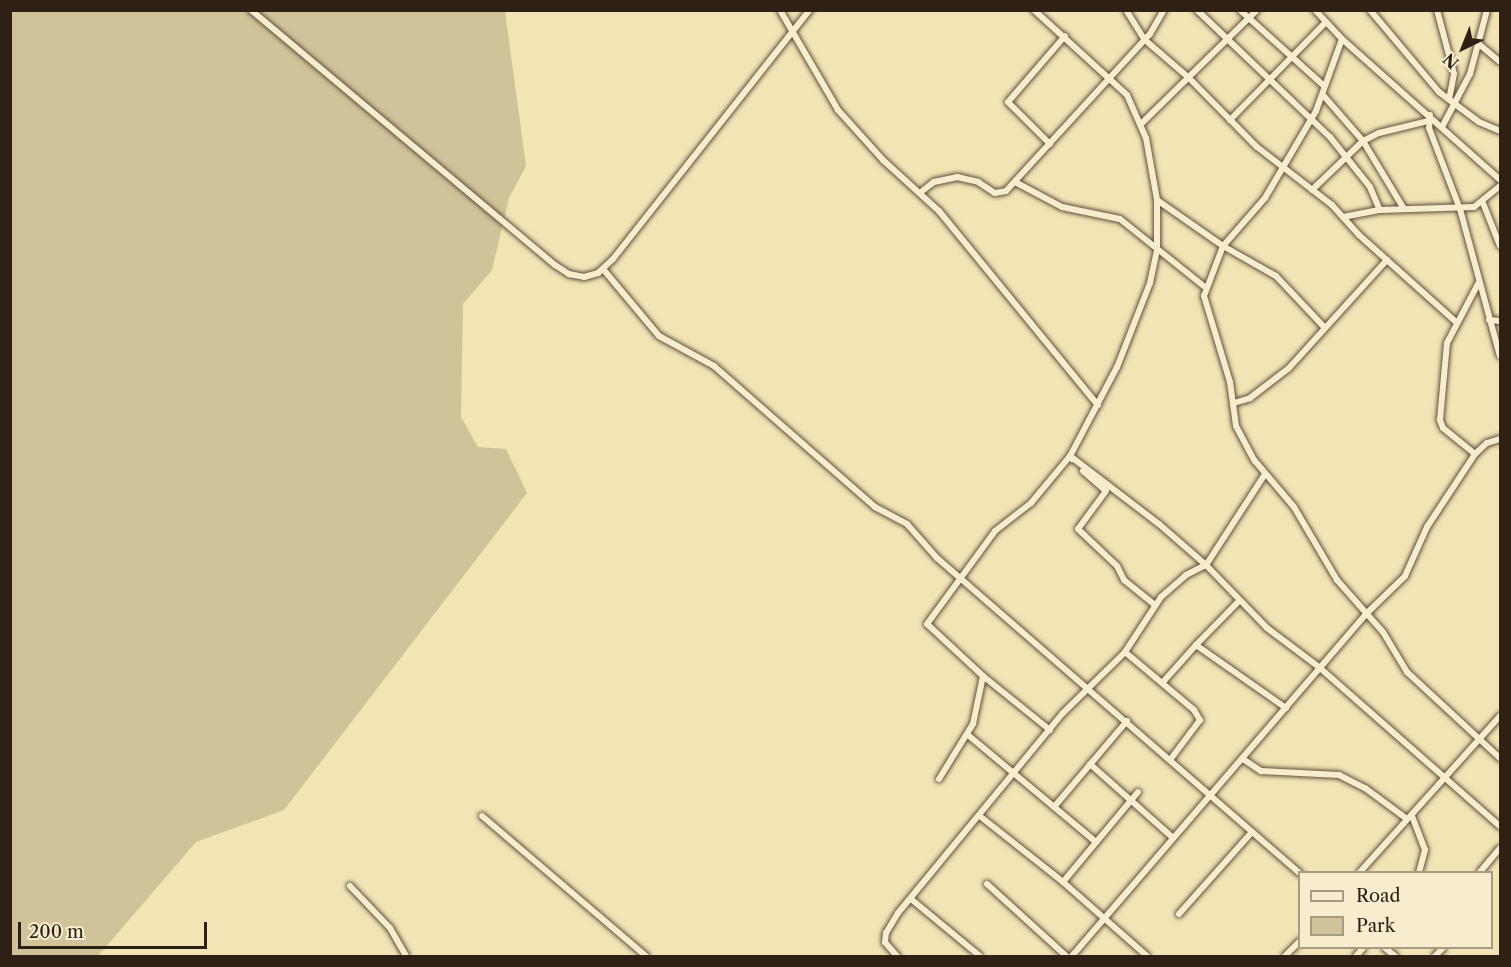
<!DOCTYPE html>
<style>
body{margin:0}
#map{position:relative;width:1511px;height:967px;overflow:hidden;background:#f2e4b4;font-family:"Libre Caslon Text",serif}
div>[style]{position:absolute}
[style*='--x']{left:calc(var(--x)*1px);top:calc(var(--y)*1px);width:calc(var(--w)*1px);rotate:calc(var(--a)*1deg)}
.green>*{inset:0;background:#d1c399}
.roads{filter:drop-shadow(0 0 2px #60513e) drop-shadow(0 0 2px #60513e)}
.minor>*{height:6px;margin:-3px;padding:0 3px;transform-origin:3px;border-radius:3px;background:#f7edce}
span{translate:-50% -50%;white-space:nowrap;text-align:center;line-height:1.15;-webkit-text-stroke:4.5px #f7edce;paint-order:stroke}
.frame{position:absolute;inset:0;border:12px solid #2f2016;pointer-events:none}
.legend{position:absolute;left:1298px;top:871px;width:195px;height:78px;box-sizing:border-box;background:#f7edce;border:2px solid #a79b84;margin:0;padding:8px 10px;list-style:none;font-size:18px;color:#2f2016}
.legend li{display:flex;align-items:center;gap:12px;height:30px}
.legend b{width:30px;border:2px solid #a79b84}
.north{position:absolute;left:1433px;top:18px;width:60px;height:60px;-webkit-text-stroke:4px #f7edce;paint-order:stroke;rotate:223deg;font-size:16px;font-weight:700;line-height:24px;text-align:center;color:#2f2016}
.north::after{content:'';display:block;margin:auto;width:21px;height:27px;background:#2f2016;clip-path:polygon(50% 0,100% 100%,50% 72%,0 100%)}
.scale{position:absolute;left:18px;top:922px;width:189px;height:27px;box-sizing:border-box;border:3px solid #2f2016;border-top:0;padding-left:8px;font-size:18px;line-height:21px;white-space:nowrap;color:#2f2016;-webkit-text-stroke:4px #f7edce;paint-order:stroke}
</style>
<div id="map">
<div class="green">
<i style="clip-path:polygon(10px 11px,505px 11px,526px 166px,509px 198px,492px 270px,463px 304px,461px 417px,478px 447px,506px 449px,527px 493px,284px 810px,196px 842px,98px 956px,11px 956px)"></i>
</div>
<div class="roads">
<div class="minor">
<i style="--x:251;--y:10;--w:397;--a:40"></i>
<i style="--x:555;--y:265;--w:17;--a:33"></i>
<i style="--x:569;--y:274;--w:15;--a:11"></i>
<i style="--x:584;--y:277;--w:15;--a:-16"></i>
<i style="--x:598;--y:273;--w:21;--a:-43"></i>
<i style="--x:613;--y:259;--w:318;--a:-51.7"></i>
<i style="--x:780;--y:10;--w:116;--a:59.9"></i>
<i style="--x:838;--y:110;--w:67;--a:48"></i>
<i style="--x:883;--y:160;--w:76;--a:42.3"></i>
<i style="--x:939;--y:211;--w:251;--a:50.7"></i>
<i style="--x:1034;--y:10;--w:126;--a:42.4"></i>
<i style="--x:1127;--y:95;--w:47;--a:66.2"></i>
<i style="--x:1146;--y:138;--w:63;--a:79.9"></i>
<i style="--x:1157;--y:200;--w:50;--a:90"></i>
<i style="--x:1157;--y:250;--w:34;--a:102"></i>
<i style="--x:1150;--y:283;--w:90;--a:111.4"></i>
<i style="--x:1117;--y:367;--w:101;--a:117.8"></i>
<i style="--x:1070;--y:456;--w:112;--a:37.4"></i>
<i style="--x:1159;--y:524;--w:62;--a:41.1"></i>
<i style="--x:1206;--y:565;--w:88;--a:45.9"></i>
<i style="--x:1267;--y:628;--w:66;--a:37"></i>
<i style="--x:1320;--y:668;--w:240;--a:41.3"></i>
<i style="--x:1126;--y:10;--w:36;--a:58"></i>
<i style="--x:1145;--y:40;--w:57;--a:40.7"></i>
<i style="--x:1188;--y:77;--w:98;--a:45.4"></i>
<i style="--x:1257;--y:147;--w:95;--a:37.7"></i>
<i style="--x:1332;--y:205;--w:40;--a:48"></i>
<i style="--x:1359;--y:235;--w:130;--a:41.9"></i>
<i style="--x:1197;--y:10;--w:184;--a:43.7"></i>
<i style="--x:1330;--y:137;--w:64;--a:51.3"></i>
<i style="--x:1370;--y:187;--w:25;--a:67"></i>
<i style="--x:1240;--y:10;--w:113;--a:42.1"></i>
<i style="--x:1315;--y:10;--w:40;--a:47"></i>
<i style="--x:1342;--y:39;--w:212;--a:41.7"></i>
<i style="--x:1370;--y:10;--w:107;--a:49.9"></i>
<i style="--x:1439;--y:92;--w:50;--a:36.9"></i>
<i style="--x:1479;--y:122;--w:23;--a:23"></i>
<i style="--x:1437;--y:10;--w:66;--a:75.1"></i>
<i style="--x:1454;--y:74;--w:26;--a:101"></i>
<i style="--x:1342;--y:39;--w:77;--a:109.9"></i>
<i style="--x:1316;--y:111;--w:101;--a:120.4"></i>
<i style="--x:1265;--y:198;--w:64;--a:131.2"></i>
<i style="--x:1223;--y:246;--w:53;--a:110.8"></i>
<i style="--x:1204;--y:296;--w:90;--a:73.2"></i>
<i style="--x:1230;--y:382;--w:44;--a:82.2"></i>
<i style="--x:1236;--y:426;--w:40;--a:62"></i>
<i style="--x:1255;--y:461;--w:60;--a:49.7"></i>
<i style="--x:1294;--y:507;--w:85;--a:59.5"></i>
<i style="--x:1337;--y:580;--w:69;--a:48.5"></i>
<i style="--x:1383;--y:632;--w:47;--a:59"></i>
<i style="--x:1407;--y:672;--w:127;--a:42.8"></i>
<i style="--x:1480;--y:45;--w:26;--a:40"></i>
<i style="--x:1323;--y:95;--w:61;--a:49"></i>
<i style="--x:1363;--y:141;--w:79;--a:58.9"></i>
<i style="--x:1430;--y:115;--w:13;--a:94"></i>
<i style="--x:1429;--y:128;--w:87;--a:69.1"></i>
<i style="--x:1460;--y:209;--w:152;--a:74.8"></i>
<i style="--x:1230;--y:120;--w:137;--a:-45.6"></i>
<i style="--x:1142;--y:123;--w:161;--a:-44.5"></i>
<i style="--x:1442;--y:127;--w:60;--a:-62.2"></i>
<i style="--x:1470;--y:74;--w:66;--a:-75.1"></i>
<i style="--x:1050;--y:144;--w:59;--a:-135"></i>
<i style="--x:1008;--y:102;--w:87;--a:-49.2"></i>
<i style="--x:1015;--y:182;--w:53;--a:28"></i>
<i style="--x:1062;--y:207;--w:59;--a:11.7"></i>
<i style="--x:1120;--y:219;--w:110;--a:38.7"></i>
<i style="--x:1312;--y:190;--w:71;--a:-43.9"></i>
<i style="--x:1363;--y:141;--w:18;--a:-27"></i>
<i style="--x:1379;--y:133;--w:50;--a:-13.8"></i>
<i style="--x:921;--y:192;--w:16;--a:-38"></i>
<i style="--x:934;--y:182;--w:24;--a:-12"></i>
<i style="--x:957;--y:177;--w:22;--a:13"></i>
<i style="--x:978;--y:182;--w:20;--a:33"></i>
<i style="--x:995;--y:193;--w:11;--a:-10"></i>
<i style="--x:1006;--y:191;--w:213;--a:-47.5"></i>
<i style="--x:1150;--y:34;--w:28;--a:-60"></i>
<i style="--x:1157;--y:200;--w:80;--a:34.9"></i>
<i style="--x:1223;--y:246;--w:61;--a:29.5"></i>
<i style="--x:1276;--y:276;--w:71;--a:46.7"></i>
<i style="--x:1483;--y:203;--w:46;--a:68.4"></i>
<i style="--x:1343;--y:217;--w:38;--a:-11"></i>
<i style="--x:1380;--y:210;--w:94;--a:-1.8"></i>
<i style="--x:1474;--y:207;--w:33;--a:-39"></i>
<i style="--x:603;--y:269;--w:87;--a:50.1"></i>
<i style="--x:659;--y:336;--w:63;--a:28.6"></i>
<i style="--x:714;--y:366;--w:214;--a:41.2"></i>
<i style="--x:875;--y:507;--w:36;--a:28"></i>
<i style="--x:907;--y:524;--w:45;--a:48.6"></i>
<i style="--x:937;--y:558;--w:481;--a:41"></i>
<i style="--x:1489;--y:320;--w:11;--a:5"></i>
<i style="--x:1234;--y:403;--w:17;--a:-17"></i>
<i style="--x:1250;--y:398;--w:49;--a:-37.6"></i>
<i style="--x:1289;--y:368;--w:146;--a:-47.8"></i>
<i style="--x:1475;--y:454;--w:41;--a:-140.9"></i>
<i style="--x:1443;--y:428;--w:9;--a:-111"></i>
<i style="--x:1440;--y:420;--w:77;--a:-84.8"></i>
<i style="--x:1447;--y:343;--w:69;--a:-62.3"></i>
<i style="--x:1083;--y:471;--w:30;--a:41"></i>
<i style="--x:1106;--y:491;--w:47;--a:126.4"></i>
<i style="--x:1078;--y:529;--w:54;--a:43.5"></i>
<i style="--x:1117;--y:566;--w:16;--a:63"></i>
<i style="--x:1124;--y:580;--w:40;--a:39"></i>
<i style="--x:1196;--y:645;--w:60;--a:-45.7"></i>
<i style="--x:1125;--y:652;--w:90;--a:40"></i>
<i style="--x:1194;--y:710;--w:12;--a:59"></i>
<i style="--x:1200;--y:720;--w:50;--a:126.9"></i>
<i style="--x:983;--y:676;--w:86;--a:38.9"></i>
<i style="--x:1163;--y:682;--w:50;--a:-48.3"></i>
<i style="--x:1196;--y:645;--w:110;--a:35"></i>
<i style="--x:968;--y:735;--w:167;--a:39.9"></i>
<i style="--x:1243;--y:759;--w:22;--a:34"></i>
<i style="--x:1261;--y:771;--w:78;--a:2.9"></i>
<i style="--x:1339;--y:775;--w:29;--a:27"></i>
<i style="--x:1365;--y:788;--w:52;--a:36.4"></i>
<i style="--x:1090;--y:764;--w:111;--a:41.7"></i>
<i style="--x:939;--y:779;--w:65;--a:-58.3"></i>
<i style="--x:973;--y:724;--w:49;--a:-78.2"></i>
<i style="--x:983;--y:676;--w:76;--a:-137.1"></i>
<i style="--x:927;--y:624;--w:115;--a:-53.8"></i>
<i style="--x:995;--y:531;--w:46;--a:-37.9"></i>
<i style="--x:1031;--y:503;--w:61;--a:-50.3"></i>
<i style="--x:1070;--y:456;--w:4;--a:56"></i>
<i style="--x:1054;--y:807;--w:113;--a:-49.7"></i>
<i style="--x:482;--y:816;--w:216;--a:40.5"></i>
<i style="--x:1412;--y:816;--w:36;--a:69"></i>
<i style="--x:1425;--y:850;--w:23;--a:105"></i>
<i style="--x:981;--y:817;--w:105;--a:38.4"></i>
<i style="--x:1063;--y:882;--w:112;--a:41.4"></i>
<i style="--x:1360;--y:872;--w:210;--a:-48.1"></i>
<i style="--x:1480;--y:872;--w:31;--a:-50"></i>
<i style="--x:1063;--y:882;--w:117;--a:-50.2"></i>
<i style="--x:987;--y:884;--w:107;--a:42.3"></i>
<i style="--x:350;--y:886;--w:58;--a:46.4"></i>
<i style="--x:390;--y:928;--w:32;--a:60"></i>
<i style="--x:911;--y:899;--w:89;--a:39.6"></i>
<i style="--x:1179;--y:914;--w:110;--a:-48.3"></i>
<i style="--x:1385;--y:948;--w:13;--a:39"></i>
<i style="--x:897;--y:956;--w:18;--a:-131"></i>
<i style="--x:885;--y:942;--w:9;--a:-84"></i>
<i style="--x:886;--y:933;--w:23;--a:-59"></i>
<i style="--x:898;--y:913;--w:259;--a:-50.5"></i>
<i style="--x:1063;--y:713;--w:87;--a:-44.5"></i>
<i style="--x:1125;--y:652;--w:66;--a:-56.8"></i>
<i style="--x:1161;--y:597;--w:33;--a:-41"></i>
<i style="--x:1186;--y:575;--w:22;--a:-27"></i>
<i style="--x:1206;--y:565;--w:108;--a:-57"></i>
<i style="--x:1072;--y:956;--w:452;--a:-49.3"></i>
<i style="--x:1367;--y:613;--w:53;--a:-44.2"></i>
<i style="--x:1405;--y:576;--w:54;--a:-65.8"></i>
<i style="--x:1427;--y:527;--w:87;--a:-56.7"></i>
<i style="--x:1475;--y:454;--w:16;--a:-43"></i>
<i style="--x:1487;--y:443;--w:14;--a:-17"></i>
<i style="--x:1285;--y:956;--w:21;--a:-45"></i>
<i style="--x:1356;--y:956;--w:11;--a:-49"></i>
<i style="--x:1435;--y:956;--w:11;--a:-45"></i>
</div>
</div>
<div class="frame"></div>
<ul class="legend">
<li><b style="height:8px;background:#f7edce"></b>Road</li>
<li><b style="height:16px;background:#d1c399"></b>Park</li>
</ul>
<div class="north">N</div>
<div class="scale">200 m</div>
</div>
